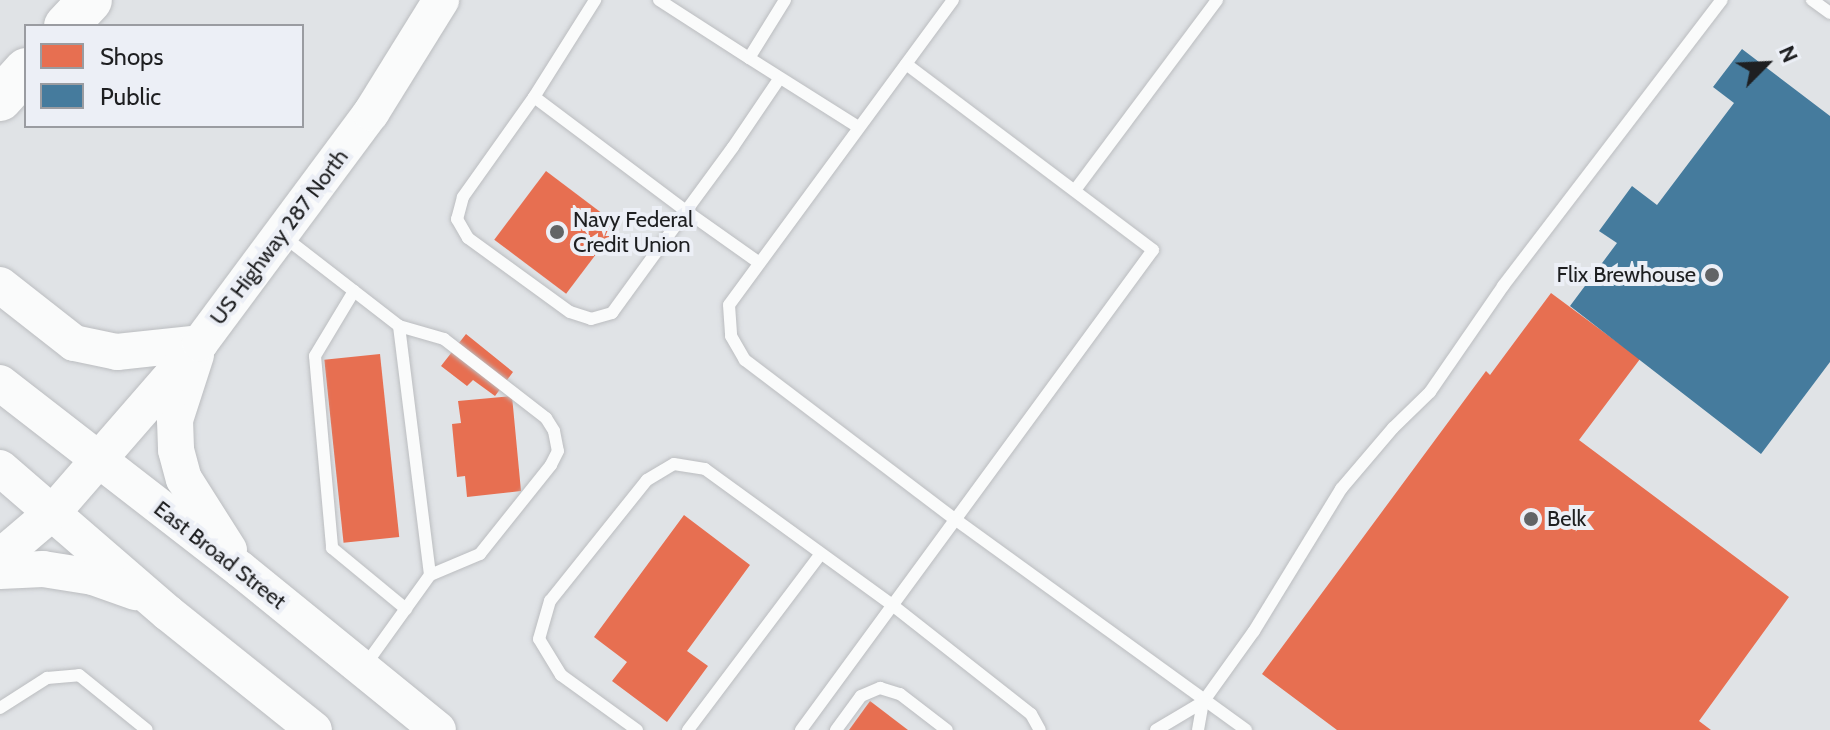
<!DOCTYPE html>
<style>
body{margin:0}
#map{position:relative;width:1830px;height:730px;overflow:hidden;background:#e0e3e6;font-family:Cabin,sans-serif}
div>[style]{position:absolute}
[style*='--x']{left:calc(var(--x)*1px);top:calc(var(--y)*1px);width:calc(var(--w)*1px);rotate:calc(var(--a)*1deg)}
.shops>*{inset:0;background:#e76f51;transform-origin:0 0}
.public>*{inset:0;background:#457b9d}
.roads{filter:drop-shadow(0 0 2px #bbbdc0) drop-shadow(0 0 2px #bbbdc0)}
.service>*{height:12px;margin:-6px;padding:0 6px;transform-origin:6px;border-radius:6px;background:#fafbfb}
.secondary>*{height:36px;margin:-18px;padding:0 18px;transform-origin:18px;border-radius:18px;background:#fafbfb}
.motorway>*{height:44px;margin:-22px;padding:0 22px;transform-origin:22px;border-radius:22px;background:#fafbfb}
.dots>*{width:22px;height:22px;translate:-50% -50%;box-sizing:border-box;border:4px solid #eceff6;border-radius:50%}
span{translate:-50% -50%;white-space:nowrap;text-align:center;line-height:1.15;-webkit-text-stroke:8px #eceff6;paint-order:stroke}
.poi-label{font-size:22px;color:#1e1f21}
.left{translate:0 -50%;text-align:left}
.right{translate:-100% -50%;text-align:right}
.street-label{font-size:22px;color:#1e1f21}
.legend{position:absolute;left:24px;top:24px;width:280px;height:104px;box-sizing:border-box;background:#eceff6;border:2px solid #9a9ca1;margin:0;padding:10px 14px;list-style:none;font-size:24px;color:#1e1f21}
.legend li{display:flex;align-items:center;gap:16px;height:40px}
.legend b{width:40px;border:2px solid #9a9ca1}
.north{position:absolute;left:1726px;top:24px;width:80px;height:80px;-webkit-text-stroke:6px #eceff6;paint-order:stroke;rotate:66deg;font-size:22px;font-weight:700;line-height:32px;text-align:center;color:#1e1f21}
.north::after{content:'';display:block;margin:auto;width:28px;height:36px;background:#1e1f21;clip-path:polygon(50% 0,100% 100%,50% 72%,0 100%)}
</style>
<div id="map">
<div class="shops">
<i style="left:546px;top:171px;width:90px;height:86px;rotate:37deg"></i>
<i style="clip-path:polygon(1551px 293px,1640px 359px,1579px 440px,1789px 597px,1699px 721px,1711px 730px,1337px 730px,1262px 674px,1486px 371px,1490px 375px)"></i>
<i style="clip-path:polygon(466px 334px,513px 372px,495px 396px,473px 380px,467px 386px,441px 366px)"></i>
<i style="left:380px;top:354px;width:184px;height:56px;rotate:84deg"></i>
<i style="clip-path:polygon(512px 396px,521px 491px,467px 497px,465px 476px,457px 477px,452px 424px,461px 423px,458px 401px)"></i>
<i style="clip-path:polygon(684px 515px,750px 565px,687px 651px,708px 666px,667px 722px,612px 681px,627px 662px,594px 637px)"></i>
<i style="clip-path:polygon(870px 701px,908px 730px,849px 730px)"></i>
</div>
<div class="public">
<i style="clip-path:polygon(1742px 49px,1830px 116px,1830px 362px,1761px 454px,1570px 306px,1617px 243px,1599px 231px,1632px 186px,1657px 205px,1734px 103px,1713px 87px)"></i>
</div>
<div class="roads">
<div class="service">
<i style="--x:659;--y:0;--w:107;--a:32.8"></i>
<i style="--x:785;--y:0;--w:68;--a:121.8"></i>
<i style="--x:749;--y:58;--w:129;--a:32.3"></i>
<i style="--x:953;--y:0;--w:378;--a:126.3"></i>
<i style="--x:729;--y:305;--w:31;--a:86"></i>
<i style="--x:731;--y:336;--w:28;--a:60"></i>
<i style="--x:745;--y:360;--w:265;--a:37.2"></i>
<i style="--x:956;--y:520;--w:358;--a:35.9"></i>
<i style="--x:1812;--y:0;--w:22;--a:36"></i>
<i style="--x:534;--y:97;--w:115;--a:-57.8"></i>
<i style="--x:1075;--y:190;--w:237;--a:-53.2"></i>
<i style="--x:283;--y:236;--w:147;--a:37.8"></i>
<i style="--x:399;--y:326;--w:251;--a:82.9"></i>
<i style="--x:430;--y:575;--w:113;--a:125.7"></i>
<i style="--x:758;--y:262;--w:88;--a:-144.7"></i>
<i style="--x:686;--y:211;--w:190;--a:-143.1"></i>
<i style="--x:534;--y:97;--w:123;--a:125.4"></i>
<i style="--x:463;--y:197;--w:23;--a:105"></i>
<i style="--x:457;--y:219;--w:22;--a:60"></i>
<i style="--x:468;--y:238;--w:126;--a:36"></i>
<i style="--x:570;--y:312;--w:22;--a:18"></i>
<i style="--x:591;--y:319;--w:22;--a:-16"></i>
<i style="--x:612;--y:313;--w:126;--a:-54"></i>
<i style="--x:686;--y:211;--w:79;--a:-53.7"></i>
<i style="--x:733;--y:147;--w:82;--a:-55.9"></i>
<i style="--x:354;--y:291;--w:76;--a:121"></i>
<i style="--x:315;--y:356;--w:193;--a:84.9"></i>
<i style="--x:332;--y:548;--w:96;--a:39.5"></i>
<i style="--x:399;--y:326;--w:47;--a:16.1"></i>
<i style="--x:444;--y:339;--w:129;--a:37.8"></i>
<i style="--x:546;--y:418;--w:15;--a:58"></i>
<i style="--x:554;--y:431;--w:20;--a:79"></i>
<i style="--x:558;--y:451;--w:16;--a:117"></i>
<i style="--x:551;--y:465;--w:114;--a:128.6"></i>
<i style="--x:480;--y:554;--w:54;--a:157.2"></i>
<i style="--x:0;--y:708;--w:56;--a:-32.6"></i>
<i style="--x:47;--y:678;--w:32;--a:-5"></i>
<i style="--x:79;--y:675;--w:87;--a:39"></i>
<i style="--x:637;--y:730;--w:94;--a:-144.1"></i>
<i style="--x:561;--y:675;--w:42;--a:-121.4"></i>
<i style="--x:539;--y:639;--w:40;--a:-74"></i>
<i style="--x:550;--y:601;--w:155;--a:-51.3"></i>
<i style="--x:647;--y:480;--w:31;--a:-31"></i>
<i style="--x:674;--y:464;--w:31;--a:9"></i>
<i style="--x:705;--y:469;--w:230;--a:36"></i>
<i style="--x:891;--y:604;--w:178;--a:38.2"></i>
<i style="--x:1031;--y:714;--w:18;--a:61"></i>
<i style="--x:688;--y:730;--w:219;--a:-53"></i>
<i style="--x:801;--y:730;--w:595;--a:-53.75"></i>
<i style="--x:1153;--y:250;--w:309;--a:-143"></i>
<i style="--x:836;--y:730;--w:42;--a:-53.7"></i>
<i style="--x:861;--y:696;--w:21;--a:-23"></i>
<i style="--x:880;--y:688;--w:21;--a:17"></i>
<i style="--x:900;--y:694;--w:59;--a:37.5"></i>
<i style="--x:1156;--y:730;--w:55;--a:-30.8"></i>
<i style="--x:1203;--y:702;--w:87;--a:-54.3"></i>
<i style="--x:1254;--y:631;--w:167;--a:-58.5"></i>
<i style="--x:1341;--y:489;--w:80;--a:-49.6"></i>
<i style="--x:1393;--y:428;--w:52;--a:-44.2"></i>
<i style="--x:1430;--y:392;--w:129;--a:-55.4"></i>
<i style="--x:1503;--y:286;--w:360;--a:-52.6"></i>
<i style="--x:1198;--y:730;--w:28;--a:-80"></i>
</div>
<div class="secondary">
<i style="--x:0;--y:285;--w:94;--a:38.1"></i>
<i style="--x:74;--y:343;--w:44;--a:11.8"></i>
<i style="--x:117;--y:352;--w:83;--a:-6.2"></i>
<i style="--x:196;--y:355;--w:68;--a:107.9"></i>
<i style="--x:175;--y:420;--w:30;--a:88"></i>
<i style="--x:176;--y:450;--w:30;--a:75"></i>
<i style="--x:184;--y:479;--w:84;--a:57.6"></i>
<i style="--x:0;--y:383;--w:304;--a:37.8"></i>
<i style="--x:240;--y:569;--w:255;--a:39.1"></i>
<i style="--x:0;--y:468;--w:222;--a:40.8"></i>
<i style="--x:168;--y:613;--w:187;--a:38.7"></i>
<i style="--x:0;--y:557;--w:71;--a:-40.4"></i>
<i style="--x:54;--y:511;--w:223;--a:-49"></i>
<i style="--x:200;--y:343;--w:287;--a:-53.4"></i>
<i style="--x:371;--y:113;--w:133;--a:-58.2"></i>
<i style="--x:0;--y:571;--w:43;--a:-2.7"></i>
<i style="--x:43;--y:569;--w:51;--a:9.1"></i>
<i style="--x:93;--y:577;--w:45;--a:19.7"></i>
</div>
<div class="motorway">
<i style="--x:66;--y:26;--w:35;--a:-47"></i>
<i style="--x:0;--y:99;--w:39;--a:-48"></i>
</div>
</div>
<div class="dots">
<i style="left:557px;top:232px;background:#626466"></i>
<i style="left:1712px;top:275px;background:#626466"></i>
<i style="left:1531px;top:519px;background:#626466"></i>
</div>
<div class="poi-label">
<span class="left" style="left:573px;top:232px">Navy Federal<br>Credit Union</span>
<span class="right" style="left:1696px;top:275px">Flix Brewhouse</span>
<span class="left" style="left:1547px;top:519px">Belk</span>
</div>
<div class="street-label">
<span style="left:279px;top:237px;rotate:-53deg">US Highway 287 North</span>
<span style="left:220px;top:555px;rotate:38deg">East Broad Street</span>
</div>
<ul class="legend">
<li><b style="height:22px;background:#e76f51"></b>Shops</li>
<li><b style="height:22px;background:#457b9d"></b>Public</li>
</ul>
<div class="north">N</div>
</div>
